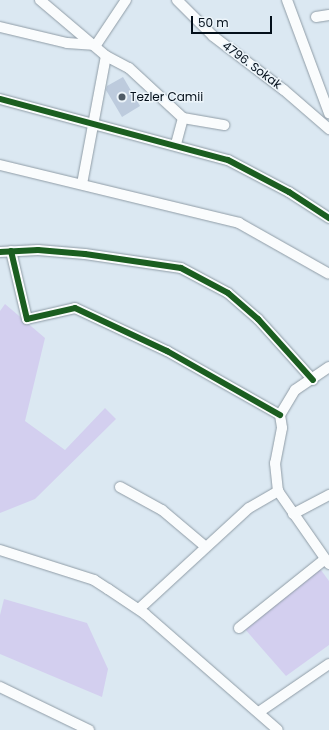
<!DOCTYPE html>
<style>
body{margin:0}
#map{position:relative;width:329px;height:730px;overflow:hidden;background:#dbe8f2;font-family:Poppins,sans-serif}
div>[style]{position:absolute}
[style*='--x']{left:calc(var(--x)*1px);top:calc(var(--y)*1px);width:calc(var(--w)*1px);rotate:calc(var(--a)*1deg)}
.green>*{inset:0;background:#d3cfef}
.building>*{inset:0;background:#bdcbdd}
.roads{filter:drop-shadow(0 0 1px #8f9ca6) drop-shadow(0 0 1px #8f9ca6)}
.minor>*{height:10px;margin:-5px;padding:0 5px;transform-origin:5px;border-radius:5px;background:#fafcfd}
.cycleway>*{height:6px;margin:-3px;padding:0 3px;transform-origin:3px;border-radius:3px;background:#1b5e20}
.dots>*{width:11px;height:11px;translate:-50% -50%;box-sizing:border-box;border:2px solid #ecf4fa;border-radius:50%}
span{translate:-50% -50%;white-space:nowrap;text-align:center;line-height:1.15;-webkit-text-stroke:3px #ecf4fa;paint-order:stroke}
.street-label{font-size:12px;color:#030f1a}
.poi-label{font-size:12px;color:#030f1a}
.left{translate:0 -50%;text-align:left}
.scale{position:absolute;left:191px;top:16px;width:81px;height:18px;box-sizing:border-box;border:2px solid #030f1a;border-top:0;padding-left:5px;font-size:12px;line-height:14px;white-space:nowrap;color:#030f1a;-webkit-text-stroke:3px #ecf4fa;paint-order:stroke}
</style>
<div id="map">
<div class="green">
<i style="clip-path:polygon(5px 304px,45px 338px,25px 421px,65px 450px,105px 408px,116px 419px,35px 499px,0 513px,0 311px)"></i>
<i style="clip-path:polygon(318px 566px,329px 581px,329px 645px,286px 676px,244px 628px)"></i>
<i style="clip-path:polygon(4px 599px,87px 623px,108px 669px,102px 697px,0 654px,0 615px)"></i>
</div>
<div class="building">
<i style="clip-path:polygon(123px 77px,140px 106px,122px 117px,106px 90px,107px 86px)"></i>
</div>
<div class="roads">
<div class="minor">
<i style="--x:40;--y:0;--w:87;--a:40.3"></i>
<i style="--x:106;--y:56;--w:26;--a:28"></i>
<i style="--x:129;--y:68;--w:74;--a:42.8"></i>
<i style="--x:183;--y:118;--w:27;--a:105"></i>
<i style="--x:177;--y:0;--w:51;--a:45"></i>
<i style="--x:213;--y:36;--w:89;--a:37.3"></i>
<i style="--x:284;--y:90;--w:60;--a:40.9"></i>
<i style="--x:287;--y:0;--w:121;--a:69.6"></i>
<i style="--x:316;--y:17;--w:13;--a:-9"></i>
<i style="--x:0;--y:27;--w:69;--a:13.4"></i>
<i style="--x:67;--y:43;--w:29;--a:4"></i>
<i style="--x:96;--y:45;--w:54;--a:-56.3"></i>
<i style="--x:0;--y:99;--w:236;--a:15"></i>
<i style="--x:228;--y:160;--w:69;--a:27.7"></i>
<i style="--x:289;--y:192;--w:48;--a:33"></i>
<i style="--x:183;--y:118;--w:42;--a:9.7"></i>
<i style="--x:0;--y:165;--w:246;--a:13.6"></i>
<i style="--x:239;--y:223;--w:103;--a:29.5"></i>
<i style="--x:82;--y:184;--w:130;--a:-79.4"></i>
<i style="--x:11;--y:251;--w:70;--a:76.8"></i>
<i style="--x:27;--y:319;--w:49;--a:-12.9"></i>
<i style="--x:75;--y:308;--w:102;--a:25.1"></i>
<i style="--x:167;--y:351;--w:130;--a:29.5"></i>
<i style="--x:0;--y:252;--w:38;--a:-3"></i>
<i style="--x:38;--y:250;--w:47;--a:4.9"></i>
<i style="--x:85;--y:254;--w:97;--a:8.3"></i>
<i style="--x:181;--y:268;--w:53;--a:28"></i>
<i style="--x:228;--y:293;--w:40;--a:41"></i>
<i style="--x:258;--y:319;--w:82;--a:48"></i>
<i style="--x:329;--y:367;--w:41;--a:145.9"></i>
<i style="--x:295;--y:390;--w:29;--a:121"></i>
<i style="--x:280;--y:415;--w:13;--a:81"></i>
<i style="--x:282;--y:428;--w:36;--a:101"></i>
<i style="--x:275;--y:463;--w:28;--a:84"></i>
<i style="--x:278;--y:491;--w:89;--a:55.1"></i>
<i style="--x:120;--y:487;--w:48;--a:28.7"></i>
<i style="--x:162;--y:510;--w:57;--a:40.1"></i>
<i style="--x:293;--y:514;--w:41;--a:-27.8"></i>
<i style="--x:0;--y:550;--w:99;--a:17.7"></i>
<i style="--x:94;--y:580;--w:17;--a:33"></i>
<i style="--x:108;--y:589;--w:45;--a:34"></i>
<i style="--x:145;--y:614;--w:176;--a:41.1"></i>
<i style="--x:139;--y:609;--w:149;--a:-42.6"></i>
<i style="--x:249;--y:508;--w:34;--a:-30"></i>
<i style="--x:239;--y:628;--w:110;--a:-38.7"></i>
<i style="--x:0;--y:687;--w:99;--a:25.8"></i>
<i style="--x:259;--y:712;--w:85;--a:-34.4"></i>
</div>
</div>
<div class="cycleway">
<i style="--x:0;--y:99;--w:236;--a:15"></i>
<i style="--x:228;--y:160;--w:69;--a:27.7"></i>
<i style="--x:289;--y:192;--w:48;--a:33"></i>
<i style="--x:11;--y:251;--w:70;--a:76.8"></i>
<i style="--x:27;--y:319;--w:49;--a:-12.9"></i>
<i style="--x:75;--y:308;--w:102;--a:25.1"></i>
<i style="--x:167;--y:351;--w:130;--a:29.5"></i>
<i style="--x:0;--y:252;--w:38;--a:-3"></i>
<i style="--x:38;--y:250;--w:47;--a:4.9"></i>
<i style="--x:85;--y:254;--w:97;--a:8.3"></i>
<i style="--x:181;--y:268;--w:53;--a:28"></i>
<i style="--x:228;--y:293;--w:40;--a:41"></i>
<i style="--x:258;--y:319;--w:82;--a:48"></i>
</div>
<div class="dots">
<i style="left:122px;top:97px;background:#4f5b66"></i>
</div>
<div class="street-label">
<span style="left:252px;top:65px;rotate:37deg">4796. Sokak</span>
</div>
<div class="poi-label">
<span class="left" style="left:130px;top:97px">Tezler Camii</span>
</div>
<div class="scale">50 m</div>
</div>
